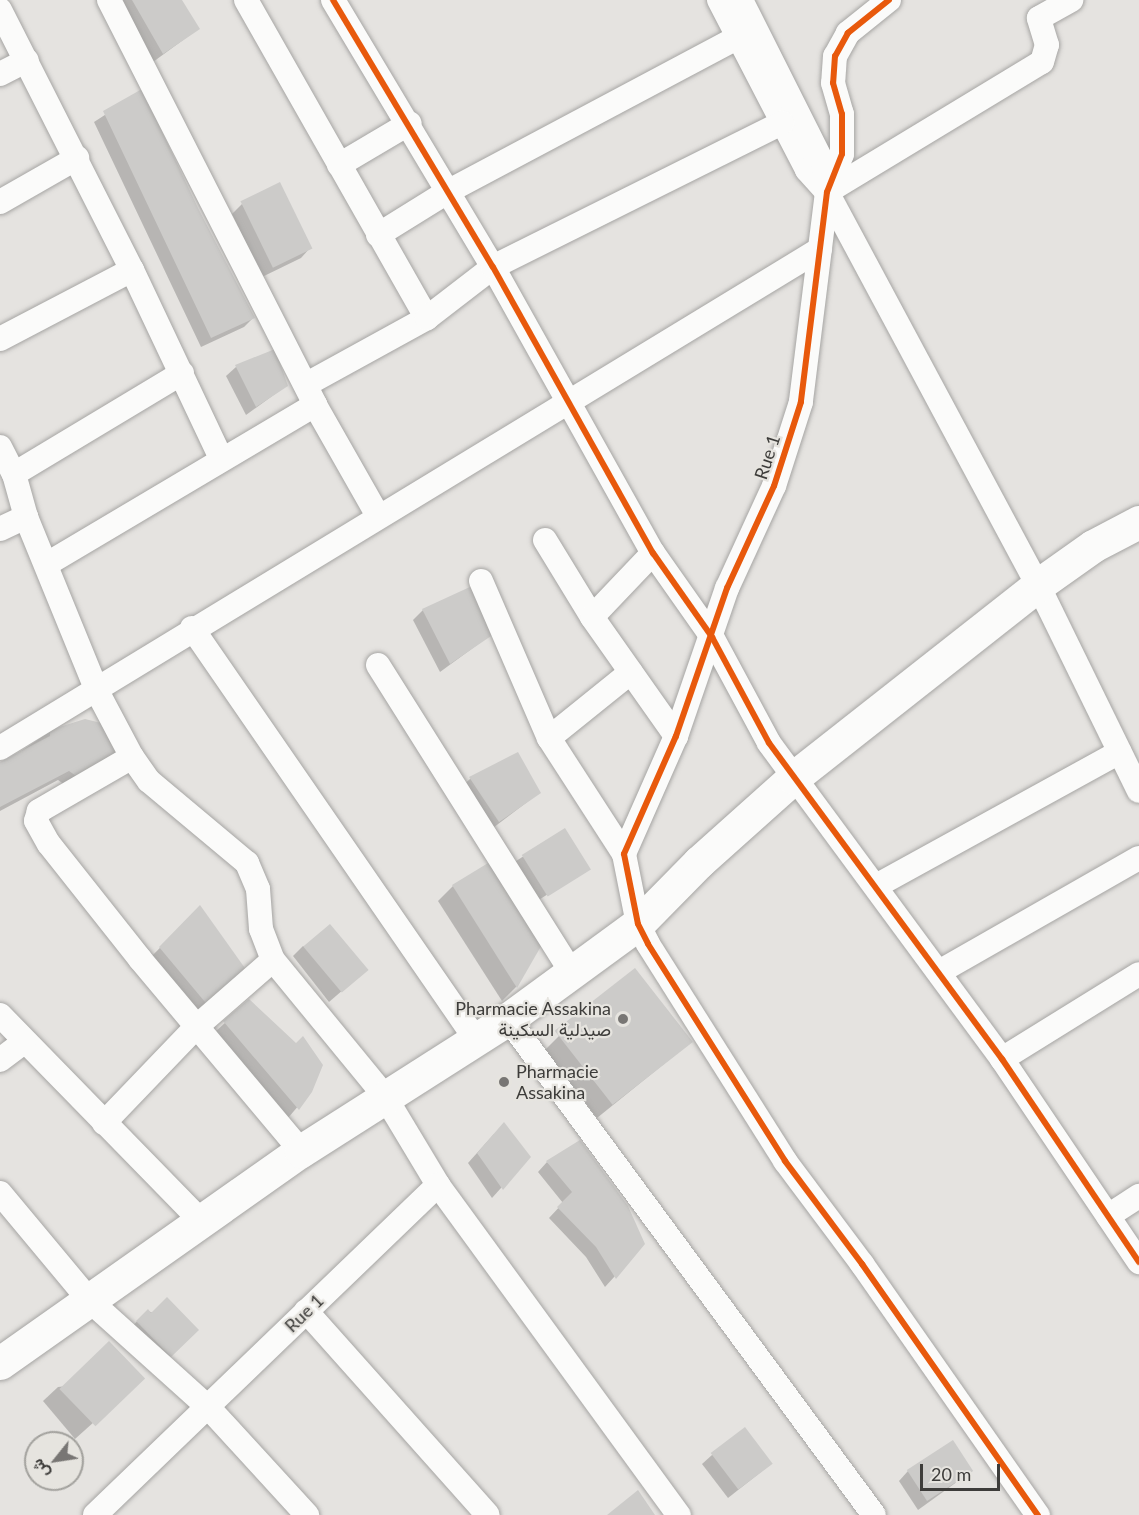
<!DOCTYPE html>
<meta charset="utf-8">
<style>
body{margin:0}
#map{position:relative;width:1139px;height:1515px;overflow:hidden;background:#e5e3e0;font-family:Lato,Vazirmatn,sans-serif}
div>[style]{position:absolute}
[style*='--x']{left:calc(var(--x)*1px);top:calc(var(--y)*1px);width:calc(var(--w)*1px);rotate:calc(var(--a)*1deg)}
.shadow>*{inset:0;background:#0003;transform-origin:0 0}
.building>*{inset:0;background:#cccbc9;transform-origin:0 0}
.roads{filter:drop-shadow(0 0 2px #a6a5a3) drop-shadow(0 0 2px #a6a5a3)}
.street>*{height:24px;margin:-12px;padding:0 12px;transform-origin:12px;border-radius:12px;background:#fbfbfa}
.secondary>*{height:33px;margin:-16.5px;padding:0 16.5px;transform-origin:16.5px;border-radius:16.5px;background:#fbfbfa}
.cycleway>*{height:6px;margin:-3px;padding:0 3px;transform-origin:3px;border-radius:3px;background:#e8590c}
.dots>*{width:16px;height:16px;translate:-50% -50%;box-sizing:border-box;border:3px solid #e6e4df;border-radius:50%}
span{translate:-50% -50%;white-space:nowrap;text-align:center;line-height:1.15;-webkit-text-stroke:4.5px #e6e4df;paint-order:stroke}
.street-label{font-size:18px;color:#3d3c3a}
.poi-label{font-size:18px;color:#3d3c3a}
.right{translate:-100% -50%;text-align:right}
.left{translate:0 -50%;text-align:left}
.north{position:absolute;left:24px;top:1431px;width:60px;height:60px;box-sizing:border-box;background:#e6e4df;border:2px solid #a2a19d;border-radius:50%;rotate:240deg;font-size:16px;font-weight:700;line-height:24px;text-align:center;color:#3d3c3a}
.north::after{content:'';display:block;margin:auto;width:21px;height:27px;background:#787674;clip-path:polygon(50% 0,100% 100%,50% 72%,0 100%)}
.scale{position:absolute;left:920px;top:1464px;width:80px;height:27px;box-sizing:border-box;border:3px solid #3d3c3a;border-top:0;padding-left:8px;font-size:18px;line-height:21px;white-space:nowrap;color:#3d3c3a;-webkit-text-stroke:4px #e6e4df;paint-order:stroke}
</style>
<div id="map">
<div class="shadow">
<i style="clip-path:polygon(118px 0,180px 0,198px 29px,153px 62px)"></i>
<i style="clip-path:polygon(142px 91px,196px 209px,254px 317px,244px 327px,201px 347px,94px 122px)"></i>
<i style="clip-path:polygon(242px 204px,310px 248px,301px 258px,262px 277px,232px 214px)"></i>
<i style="clip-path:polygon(274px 351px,286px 386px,246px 415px,226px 376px,236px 367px)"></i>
<i style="clip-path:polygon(423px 610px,492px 634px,440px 672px,413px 620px)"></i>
<i style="clip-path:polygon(51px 731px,115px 754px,65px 785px,58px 780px,0 811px,0 765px)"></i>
<i style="clip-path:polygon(518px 754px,539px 793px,489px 831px,460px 788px,470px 779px)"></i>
<i style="left:564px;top:830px;width:45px;height:63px;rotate:57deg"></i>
<i style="clip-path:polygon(493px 862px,543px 941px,516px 987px,502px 1001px,438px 901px,453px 886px)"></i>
<i style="clip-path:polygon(200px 907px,245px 971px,200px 1017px,150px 958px)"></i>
<i style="clip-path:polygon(303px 946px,366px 970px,329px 1002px,293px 956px)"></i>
<i style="clip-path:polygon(249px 1001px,295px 1045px,311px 1091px,288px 1118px,215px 1032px)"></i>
<i style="clip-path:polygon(559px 1036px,691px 1042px,597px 1118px,545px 1050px)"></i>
<i style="clip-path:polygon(494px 1134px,529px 1157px,492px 1198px,468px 1163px)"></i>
<i style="clip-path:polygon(547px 1162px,644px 1244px,605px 1287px,586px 1257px,549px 1218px,563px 1203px,538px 1172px)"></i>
<i style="clip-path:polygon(148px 1311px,197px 1330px,161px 1366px,127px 1331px)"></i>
<i style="clip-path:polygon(143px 1378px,75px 1439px,43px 1401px,58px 1387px)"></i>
<i style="clip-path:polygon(712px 1455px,771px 1464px,728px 1498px,702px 1464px)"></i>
<i style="clip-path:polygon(908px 1471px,972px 1471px,918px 1510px,899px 1481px)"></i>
</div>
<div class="building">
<i style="clip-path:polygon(132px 0,182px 0,200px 29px,163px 54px)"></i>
<i style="clip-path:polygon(142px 89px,198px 208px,255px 318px,211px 338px,103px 111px)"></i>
<i style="left:280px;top:182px;width:74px;height:44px;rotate:64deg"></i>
<i style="clip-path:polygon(275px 349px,288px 386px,256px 407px,235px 365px)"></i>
<i style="clip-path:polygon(472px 586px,494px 634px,450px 664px,422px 609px)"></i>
<i style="clip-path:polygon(85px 719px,101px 723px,117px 755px,76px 776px,69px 771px,0 807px,0 762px,50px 736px,50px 730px)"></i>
<i style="clip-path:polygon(518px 752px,541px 793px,499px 822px,469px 777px)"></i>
<i style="left:565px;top:828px;width:49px;height:51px;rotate:58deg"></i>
<i style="clip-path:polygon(493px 860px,544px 941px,517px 988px,452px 885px)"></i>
<i style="clip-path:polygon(200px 905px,247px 971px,210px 1008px,159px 947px)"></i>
<i style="left:330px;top:924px;width:60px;height:35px;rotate:50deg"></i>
<i style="left:635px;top:968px;width:94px;height:102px;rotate:52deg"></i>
<i style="clip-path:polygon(249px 999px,296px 1043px,303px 1036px,323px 1065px,312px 1092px,299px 1110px,223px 1021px)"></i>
<i style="clip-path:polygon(504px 1122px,531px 1157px,503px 1190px,477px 1153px)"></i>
<i style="clip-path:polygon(580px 1140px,628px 1206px,645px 1244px,616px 1279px,596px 1247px,557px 1207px,572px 1192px,546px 1161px)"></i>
<i style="clip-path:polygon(167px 1297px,199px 1330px,171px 1357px,136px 1321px,148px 1309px,151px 1313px)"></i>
<i style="left:109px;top:1341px;width:52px;height:69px;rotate:46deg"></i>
<i style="left:745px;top:1427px;width:46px;height:43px;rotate:53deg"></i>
<i style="left:953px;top:1440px;width:37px;height:55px;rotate:57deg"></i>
<i style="clip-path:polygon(638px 1490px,655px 1515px,607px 1515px)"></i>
</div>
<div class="roads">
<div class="street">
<i style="--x:109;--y:0;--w:454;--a:63"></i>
<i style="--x:315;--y:405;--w:128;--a:60.4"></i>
<i style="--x:246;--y:0;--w:366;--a:60.4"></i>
<i style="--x:333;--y:0;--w:311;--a:59.1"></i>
<i style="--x:493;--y:267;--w:328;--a:60.8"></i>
<i style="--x:653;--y:553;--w:103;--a:54.9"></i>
<i style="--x:712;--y:637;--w:120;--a:61.7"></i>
<i style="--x:769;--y:743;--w:393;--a:53.6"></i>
<i style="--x:1002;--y:1059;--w:245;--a:56"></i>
<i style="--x:719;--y:0;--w:191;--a:62.6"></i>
<i style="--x:807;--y:170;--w:30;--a:48"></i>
<i style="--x:827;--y:192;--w:446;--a:61.8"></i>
<i style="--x:1038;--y:585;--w:229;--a:63.9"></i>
<i style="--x:741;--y:0;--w:182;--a:63.3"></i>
<i style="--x:823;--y:163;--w:29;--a:82"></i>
<i style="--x:889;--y:0;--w:53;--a:141.2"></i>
<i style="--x:848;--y:33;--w:26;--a:119"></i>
<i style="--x:835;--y:56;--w:27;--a:94"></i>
<i style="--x:833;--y:83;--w:32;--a:74"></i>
<i style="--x:842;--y:114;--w:40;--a:90"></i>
<i style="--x:842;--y:154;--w:41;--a:111.5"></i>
<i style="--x:827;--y:192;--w:212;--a:97.1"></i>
<i style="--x:801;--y:402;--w:88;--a:107.8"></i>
<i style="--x:774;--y:486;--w:112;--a:114.7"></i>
<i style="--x:727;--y:588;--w:157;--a:109"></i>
<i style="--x:676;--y:736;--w:129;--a:113.8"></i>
<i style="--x:624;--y:854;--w:71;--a:78.7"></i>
<i style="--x:638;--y:924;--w:22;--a:63"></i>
<i style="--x:648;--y:944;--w:257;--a:57.7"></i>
<i style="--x:785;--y:1161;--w:129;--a:53.2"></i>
<i style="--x:862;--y:1264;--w:307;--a:55"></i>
<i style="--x:0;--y:10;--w:292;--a:63.1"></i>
<i style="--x:132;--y:270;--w:208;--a:64.7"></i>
<i style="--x:0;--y:74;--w:30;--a:-27"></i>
<i style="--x:339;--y:165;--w:82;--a:-30.6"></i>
<i style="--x:827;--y:192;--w:251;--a:-31.2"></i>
<i style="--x:1042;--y:62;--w:18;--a:-74"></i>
<i style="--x:1047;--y:45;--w:28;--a:-107"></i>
<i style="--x:1039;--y:18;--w:37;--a:-29"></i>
<i style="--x:0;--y:202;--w:89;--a:-29.7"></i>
<i style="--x:378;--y:235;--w:81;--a:-31.9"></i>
<i style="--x:447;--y:192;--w:331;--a:-28"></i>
<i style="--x:0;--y:339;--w:149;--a:-27.6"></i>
<i style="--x:307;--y:384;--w:137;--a:-28.8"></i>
<i style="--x:427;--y:318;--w:83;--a:-37.7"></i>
<i style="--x:493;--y:267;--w:323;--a:-26.5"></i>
<i style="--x:0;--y:447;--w:30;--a:63"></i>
<i style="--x:14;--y:474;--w:45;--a:74.4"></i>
<i style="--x:26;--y:517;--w:188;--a:67.8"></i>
<i style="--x:97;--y:691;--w:75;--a:62.1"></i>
<i style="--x:132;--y:757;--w:29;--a:55"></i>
<i style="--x:149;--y:781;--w:128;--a:39.9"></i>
<i style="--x:247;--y:863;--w:28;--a:67"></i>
<i style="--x:258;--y:889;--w:40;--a:85.7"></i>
<i style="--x:261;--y:929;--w:33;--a:69"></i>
<i style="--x:273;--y:960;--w:175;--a:50.6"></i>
<i style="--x:384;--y:1095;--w:105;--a:59"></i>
<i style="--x:438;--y:1185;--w:409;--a:53.9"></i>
<i style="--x:14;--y:474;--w:196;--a:-31"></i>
<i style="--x:0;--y:529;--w:29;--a:-25"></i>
<i style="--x:545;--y:540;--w:90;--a:58.6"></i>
<i style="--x:653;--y:553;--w:88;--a:133.6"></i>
<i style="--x:592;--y:617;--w:146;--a:54.8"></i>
<i style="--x:47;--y:564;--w:312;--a:-30.7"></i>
<i style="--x:481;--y:581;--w:171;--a:66.6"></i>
<i style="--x:549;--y:738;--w:138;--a:57.1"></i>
<i style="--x:192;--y:628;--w:498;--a:55.4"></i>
<i style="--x:378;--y:665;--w:360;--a:57.8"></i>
<i style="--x:549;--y:738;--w:105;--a:-38.8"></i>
<i style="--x:0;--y:748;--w:960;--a:-31.32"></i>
<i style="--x:132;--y:757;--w:108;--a:149.9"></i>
<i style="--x:39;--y:811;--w:10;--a:107"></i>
<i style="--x:36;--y:821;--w:26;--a:61"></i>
<i style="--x:49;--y:844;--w:147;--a:51.6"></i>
<i style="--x:140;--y:959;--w:251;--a:50"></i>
<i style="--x:876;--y:886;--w:278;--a:-28.8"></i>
<i style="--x:939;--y:972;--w:230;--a:-29.7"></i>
<i style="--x:0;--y:1015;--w:286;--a:45.7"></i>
<i style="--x:508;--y:1019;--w:616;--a:53.58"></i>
<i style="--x:1002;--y:1059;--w:161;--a:-31.8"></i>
<i style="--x:0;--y:1060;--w:30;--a:-37"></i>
<i style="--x:104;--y:1123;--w:132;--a:-46.2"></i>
<i style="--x:195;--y:1028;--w:103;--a:-41.1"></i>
<i style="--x:0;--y:1193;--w:139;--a:50.2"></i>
<i style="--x:89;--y:1300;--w:160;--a:42"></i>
<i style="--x:208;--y:1407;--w:147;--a:47.5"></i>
<i style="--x:1108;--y:1216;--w:37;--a:-33"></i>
<i style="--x:306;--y:1311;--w:273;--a:48.3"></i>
<i style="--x:95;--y:1515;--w:476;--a:-43.9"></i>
</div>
<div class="secondary">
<i style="--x:0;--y:1363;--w:368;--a:-35.2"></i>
<i style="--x:301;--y:1151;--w:246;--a:-32.5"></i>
<i style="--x:508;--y:1019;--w:161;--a:-36.2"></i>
<i style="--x:638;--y:924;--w:87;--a:-45.5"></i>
<i style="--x:699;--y:862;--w:126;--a:-41.8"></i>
<i style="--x:793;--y:778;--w:312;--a:-38.2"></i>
<i style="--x:1038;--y:585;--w:67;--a:-35.3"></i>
<i style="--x:1093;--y:546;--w:52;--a:-27.6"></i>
</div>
</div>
<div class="cycleway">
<i style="--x:333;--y:0;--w:311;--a:59.1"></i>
<i style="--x:493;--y:267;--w:328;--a:60.8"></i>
<i style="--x:653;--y:553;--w:103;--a:54.9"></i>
<i style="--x:712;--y:637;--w:120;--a:61.7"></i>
<i style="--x:769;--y:743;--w:393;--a:53.6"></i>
<i style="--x:1002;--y:1059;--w:245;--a:56"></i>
<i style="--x:889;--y:0;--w:53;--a:141.2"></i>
<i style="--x:848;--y:33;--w:26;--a:119"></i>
<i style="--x:835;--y:56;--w:27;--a:94"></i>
<i style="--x:833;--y:83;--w:32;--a:74"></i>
<i style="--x:842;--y:114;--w:40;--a:90"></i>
<i style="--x:842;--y:154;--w:41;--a:111.5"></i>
<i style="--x:827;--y:192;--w:212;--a:97.1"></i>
<i style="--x:801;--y:402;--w:88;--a:107.8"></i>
<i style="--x:774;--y:486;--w:112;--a:114.7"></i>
<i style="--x:727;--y:588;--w:157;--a:109"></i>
<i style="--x:676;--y:736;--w:129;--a:113.8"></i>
<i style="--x:624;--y:854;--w:71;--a:78.7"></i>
<i style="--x:638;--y:924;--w:22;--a:63"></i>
<i style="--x:648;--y:944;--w:257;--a:57.7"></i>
<i style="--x:785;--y:1161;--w:129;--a:53.2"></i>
<i style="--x:862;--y:1264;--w:307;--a:55"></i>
</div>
<div class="dots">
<i style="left:623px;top:1019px;background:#787674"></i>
<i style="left:504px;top:1082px;background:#787674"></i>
</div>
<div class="street-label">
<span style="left:767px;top:457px;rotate:-72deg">Rue 1</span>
<span style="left:304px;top:1313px;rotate:-44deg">Rue 1</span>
</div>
<div class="poi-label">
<span class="right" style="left:611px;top:1019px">Pharmacie Assakina<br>صيدلية السكينة</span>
<span class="left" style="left:516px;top:1082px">Pharmacie<br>Assakina</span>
</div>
<div class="north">ش</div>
<div class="scale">20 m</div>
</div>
